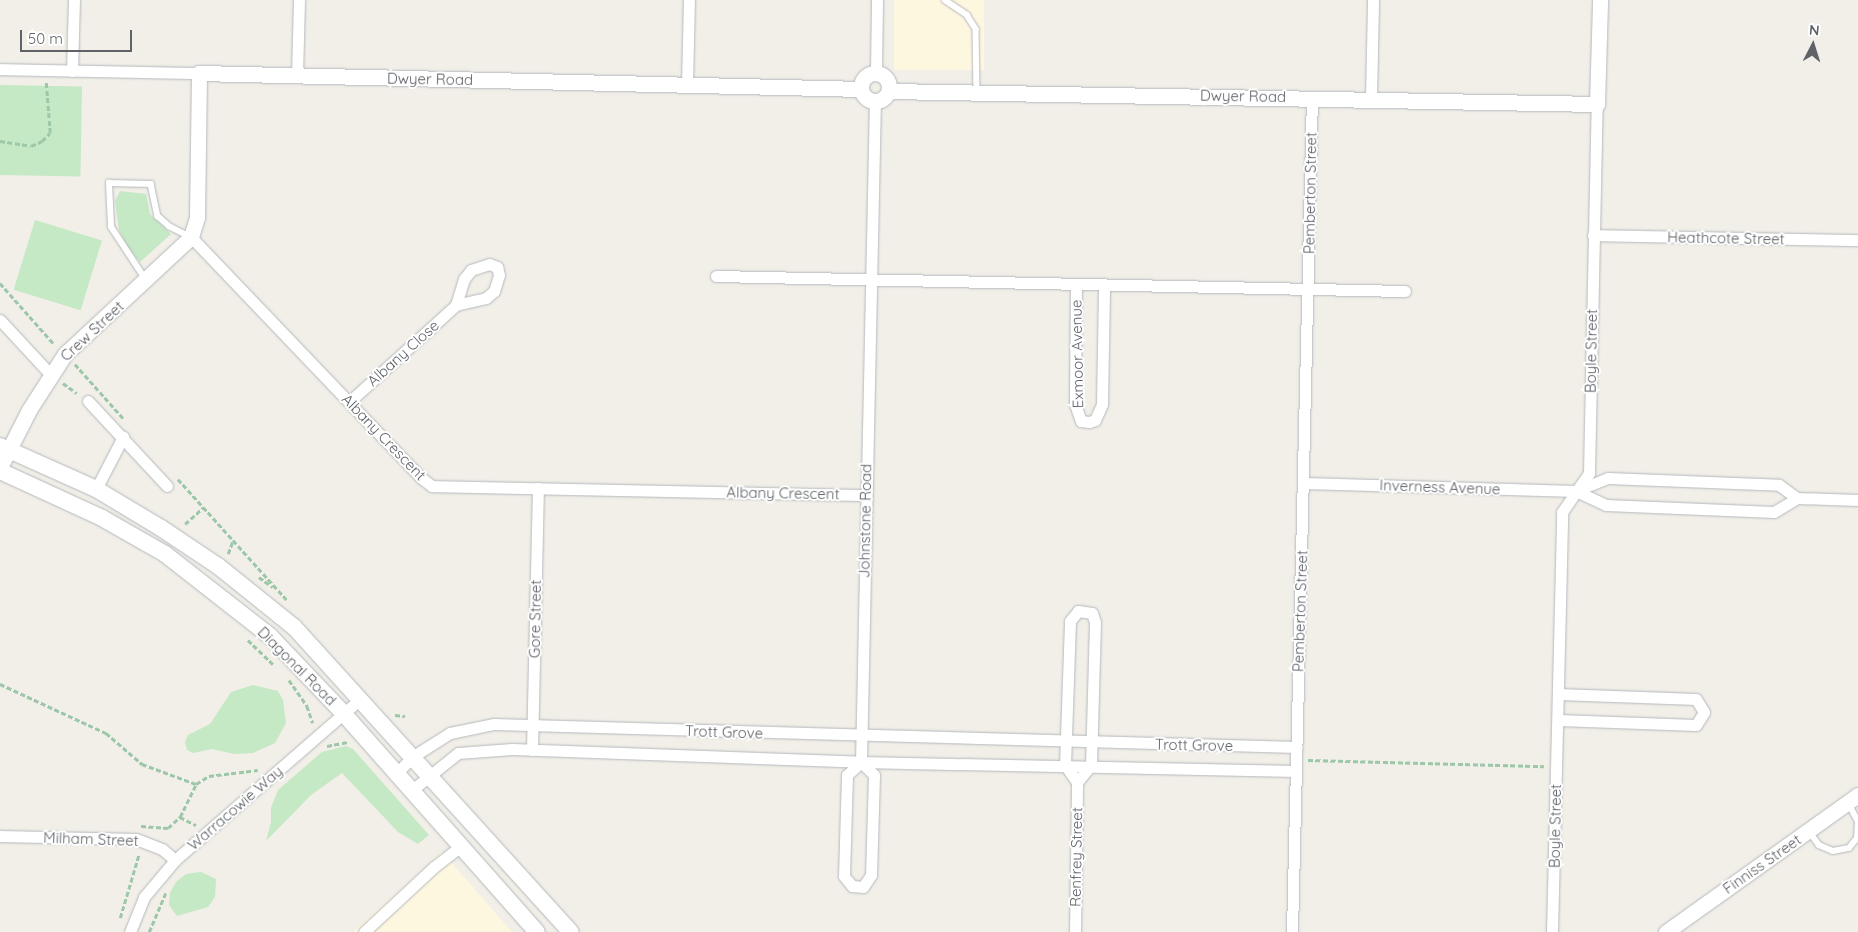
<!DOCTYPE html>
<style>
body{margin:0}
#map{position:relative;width:1858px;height:932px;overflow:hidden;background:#f1efe8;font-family:Quicksand,sans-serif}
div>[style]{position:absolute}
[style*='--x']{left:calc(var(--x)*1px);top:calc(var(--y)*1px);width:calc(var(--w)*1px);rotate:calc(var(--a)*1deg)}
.commercial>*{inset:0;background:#fef7e0;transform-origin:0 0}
.green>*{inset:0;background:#c5e8c5;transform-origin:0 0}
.path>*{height:2.5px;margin-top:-1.25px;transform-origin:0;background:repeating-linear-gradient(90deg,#9cc7a9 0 5px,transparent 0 7.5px)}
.roads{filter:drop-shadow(0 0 1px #b5b8bc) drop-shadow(0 0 1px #b5b8bc)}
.service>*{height:5.5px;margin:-2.75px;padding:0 2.75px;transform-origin:2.75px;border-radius:2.75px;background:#fff}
.minor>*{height:11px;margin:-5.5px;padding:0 5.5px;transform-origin:5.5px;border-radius:5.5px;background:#fff}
.tertiary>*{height:15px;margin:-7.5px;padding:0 7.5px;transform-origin:7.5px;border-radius:7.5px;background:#fff}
.tertiary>.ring{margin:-7.5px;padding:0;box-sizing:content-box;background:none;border:15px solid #fff;border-radius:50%}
.secondary>*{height:16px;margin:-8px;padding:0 8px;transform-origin:8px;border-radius:8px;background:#fff}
span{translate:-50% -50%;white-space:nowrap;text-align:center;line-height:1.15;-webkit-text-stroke:4px #fff;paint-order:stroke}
.street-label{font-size:15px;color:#5f6368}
.north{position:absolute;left:1788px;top:20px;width:50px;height:50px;-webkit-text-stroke:4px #fff;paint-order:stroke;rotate:5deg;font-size:14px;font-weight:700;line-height:20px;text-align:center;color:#5f6368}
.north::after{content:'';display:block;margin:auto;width:18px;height:22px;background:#5f6368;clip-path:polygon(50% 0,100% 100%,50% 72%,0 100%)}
.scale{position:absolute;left:20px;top:30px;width:112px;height:22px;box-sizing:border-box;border:2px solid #5f6368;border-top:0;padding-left:6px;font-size:15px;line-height:18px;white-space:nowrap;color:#5f6368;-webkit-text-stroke:4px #fff;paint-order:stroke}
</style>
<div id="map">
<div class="commercial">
<i style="left:894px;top:0;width:90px;height:70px"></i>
<i style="clip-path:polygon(442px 852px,512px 932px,353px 932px)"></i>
</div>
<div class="green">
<i style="left:0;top:85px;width:82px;height:90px;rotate:1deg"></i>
<i style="clip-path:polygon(120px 191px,146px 194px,150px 214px,171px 234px,140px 262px,126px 245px,119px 230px,115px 201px)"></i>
<i style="left:35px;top:220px;width:70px;height:73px;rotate:17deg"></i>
<i style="clip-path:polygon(253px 685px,278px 691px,283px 700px,286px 723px,275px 743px,253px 753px,234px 754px,212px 749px,193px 753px,187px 750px,185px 742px,188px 735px,210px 724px,231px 692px)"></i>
<i style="clip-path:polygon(346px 746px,353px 749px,429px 835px,418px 844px,398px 832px,342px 773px,311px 795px,266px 841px,271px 822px,271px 808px,278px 790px,322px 752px)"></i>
<i style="clip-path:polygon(201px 872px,216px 879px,215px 897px,208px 907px,177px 916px,169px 905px,170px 893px,176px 882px,186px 874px)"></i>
</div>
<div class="path">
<i style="--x:0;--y:141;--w:31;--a:9"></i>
<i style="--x:31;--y:146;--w:12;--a:-24"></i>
<i style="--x:42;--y:141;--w:11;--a:-45"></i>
<i style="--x:50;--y:133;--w:51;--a:-94.5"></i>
<i style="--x:0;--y:283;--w:81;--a:48.5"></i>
<i style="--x:75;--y:364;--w:74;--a:48.3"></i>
<i style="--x:63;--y:383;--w:17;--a:36"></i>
<i style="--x:178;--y:479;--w:164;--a:48"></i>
<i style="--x:185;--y:524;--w:25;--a:-42"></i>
<i style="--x:228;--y:554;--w:15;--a:-70"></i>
<i style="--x:259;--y:577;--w:17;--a:36"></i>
<i style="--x:248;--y:640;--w:37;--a:44"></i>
<i style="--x:289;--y:680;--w:32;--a:55"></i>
<i style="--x:307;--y:706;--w:18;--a:71"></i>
<i style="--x:0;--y:684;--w:117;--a:24.8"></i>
<i style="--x:106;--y:733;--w:48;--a:40.7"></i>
<i style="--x:142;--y:764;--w:58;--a:20.3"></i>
<i style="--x:196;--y:784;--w:15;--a:-32"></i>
<i style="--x:209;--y:776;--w:49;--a:-7"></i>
<i style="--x:395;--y:715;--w:10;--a:6"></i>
<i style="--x:327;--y:746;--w:21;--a:-11"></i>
<i style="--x:1308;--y:760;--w:236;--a:1.5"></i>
<i style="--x:180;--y:817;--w:18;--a:27"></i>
<i style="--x:141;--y:826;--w:27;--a:4"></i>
<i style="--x:168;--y:828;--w:16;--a:-43"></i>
<i style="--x:180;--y:817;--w:37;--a:-64"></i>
<i style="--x:120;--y:918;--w:67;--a:-73.5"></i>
<i style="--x:149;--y:932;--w:43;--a:-67"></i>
</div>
<div class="roads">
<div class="service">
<i style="--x:945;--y:0;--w:27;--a:34"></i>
<i style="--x:967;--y:15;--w:17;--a:57"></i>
<i style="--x:976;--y:29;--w:62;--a:89.1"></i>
<i style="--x:145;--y:279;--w:62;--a:-123.2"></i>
<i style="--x:111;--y:227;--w:44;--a:-92.6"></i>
<i style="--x:109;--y:183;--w:42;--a:1.4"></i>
<i style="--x:151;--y:184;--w:33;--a:78"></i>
<i style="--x:158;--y:216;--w:15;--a:42"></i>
<i style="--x:169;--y:226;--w:22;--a:27"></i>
<i style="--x:1848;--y:802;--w:21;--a:62"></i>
<i style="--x:1809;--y:831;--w:17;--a:54"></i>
<i style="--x:1819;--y:845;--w:15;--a:23"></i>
<i style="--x:1833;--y:851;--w:16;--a:-11"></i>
<i style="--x:1849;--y:848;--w:13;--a:-51"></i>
<i style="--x:1857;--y:838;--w:14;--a:-86"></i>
</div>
<div class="minor">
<i style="--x:0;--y:69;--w:199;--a:1.2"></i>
<i style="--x:72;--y:71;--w:71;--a:-88.4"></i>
<i style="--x:876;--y:72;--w:72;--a:-89.2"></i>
<i style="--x:297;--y:76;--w:76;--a:-88.5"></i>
<i style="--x:687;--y:85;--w:85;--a:-88.7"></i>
<i style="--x:1371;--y:98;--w:98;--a:-88.8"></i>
<i style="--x:1593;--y:235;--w:265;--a:1.1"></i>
<i style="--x:191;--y:237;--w:332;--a:46.3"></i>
<i style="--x:420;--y:477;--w:15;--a:37"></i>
<i style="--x:432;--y:486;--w:434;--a:1.2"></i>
<i style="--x:489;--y:264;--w:9;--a:21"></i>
<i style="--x:497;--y:267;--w:8;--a:76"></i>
<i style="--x:499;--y:275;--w:17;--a:107"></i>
<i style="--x:494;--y:291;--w:11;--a:139"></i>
<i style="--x:486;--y:298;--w:31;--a:167"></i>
<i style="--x:456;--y:305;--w:27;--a:-73"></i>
<i style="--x:464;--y:279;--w:11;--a:-52"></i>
<i style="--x:471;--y:270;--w:19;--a:-18"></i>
<i style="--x:716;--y:276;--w:689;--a:1.25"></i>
<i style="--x:1076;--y:284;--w:120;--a:90.5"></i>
<i style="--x:1075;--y:404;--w:18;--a:71"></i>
<i style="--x:1081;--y:421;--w:8;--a:7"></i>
<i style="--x:1089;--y:422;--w:6;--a:-18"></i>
<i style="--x:1095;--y:420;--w:17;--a:-66"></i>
<i style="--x:1102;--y:404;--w:119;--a:-89"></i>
<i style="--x:0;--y:320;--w:74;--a:47.2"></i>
<i style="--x:88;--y:401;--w:116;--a:47.1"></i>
<i style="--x:349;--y:402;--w:144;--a:-42.2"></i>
<i style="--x:1304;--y:483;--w:272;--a:1.7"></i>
<i style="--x:1576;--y:491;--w:33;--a:25"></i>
<i style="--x:1606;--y:505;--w:168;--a:2.4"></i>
<i style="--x:1774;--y:512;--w:27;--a:-31"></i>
<i style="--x:1797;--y:498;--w:61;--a:1.9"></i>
<i style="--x:96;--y:489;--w:59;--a:-62.6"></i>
<i style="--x:1578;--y:490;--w:32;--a:-22"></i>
<i style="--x:1608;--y:478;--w:171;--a:2.3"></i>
<i style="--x:1779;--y:485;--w:22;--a:36"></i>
<i style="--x:1078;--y:611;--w:14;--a:8"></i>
<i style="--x:1092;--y:613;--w:9;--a:72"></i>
<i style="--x:1095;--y:622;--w:143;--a:91.6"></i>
<i style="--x:1091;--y:765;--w:22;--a:129"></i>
<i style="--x:1077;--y:782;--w:21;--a:-125"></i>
<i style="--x:1065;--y:765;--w:144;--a:-88"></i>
<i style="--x:1070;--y:621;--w:13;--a:-51"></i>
<i style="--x:1558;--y:720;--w:138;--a:2.1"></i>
<i style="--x:1696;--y:725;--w:15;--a:-58"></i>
<i style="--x:1704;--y:712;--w:15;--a:-122"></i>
<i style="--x:1696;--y:699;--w:138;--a:-177.9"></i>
<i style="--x:532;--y:750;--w:262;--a:-88.7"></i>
<i style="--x:861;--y:762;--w:661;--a:-88.79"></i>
<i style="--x:861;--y:762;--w:18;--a:45"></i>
<i style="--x:874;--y:775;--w:100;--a:91.7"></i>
<i style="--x:871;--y:875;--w:14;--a:124"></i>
<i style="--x:863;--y:887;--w:11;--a:-175"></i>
<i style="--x:852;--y:886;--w:13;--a:-129"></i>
<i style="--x:844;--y:876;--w:101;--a:-88.3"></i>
<i style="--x:847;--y:775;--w:19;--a:-43"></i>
<i style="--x:397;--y:773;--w:22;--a:-47"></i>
<i style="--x:412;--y:757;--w:45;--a:-32.3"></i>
<i style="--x:450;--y:733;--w:45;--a:-11.6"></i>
<i style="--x:494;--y:724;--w:803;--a:1.64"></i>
<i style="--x:412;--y:790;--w:59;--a:-38.8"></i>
<i style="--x:458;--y:753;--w:54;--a:-4.2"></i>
<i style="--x:512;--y:749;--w:349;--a:2.1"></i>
<i style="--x:861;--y:762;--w:435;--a:1.2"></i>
<i style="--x:0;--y:836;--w:136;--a:1.3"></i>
<i style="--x:136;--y:839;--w:28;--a:21"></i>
<i style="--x:162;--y:849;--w:17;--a:40"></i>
<i style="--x:130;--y:932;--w:38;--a:-68"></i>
<i style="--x:144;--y:897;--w:48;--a:-50"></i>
<i style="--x:175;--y:860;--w:245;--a:-41"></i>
<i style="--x:364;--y:932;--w:96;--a:-42.9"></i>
<i style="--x:434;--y:867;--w:34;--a:-38"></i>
<i style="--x:1075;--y:932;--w:150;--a:-89.2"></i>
<i style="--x:1292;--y:932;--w:834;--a:-88.63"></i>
<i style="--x:1552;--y:932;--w:420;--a:-88.6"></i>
<i style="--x:1562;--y:512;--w:47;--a:-55.3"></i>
<i style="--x:1589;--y:473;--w:369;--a:-88.8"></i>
</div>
<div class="tertiary">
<i class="ring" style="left:861px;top:73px;width:13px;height:13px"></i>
<i style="--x:889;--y:91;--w:708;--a:1.05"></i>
<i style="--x:1597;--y:104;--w:104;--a:-88.3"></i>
<i style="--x:0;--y:467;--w:64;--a:-63"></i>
<i style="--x:29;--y:410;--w:67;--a:-57.3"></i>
<i style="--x:65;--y:354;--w:172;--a:-42.9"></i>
<i style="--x:191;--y:237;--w:21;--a:-73"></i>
<i style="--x:197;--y:217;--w:144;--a:-89.2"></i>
<i style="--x:199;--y:73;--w:662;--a:1.38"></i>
<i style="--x:1666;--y:932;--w:236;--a:-35.5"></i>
</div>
<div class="secondary">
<i style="--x:0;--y:446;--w:105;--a:24.1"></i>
<i style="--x:96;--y:489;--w:76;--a:31"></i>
<i style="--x:161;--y:528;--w:69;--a:33.7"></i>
<i style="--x:218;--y:566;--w:97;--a:38.8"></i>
<i style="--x:294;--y:627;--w:412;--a:47.8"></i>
<i style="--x:0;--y:471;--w:112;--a:24.7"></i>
<i style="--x:102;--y:518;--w:73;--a:29.7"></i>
<i style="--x:165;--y:554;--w:133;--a:38"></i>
<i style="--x:270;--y:636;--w:108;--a:46.5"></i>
<i style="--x:344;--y:714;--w:291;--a:48.5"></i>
</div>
</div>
<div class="street-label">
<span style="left:430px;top:79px;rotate:1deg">Dwyer Road</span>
<span style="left:1243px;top:96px;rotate:1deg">Dwyer Road</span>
<span style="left:1310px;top:193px;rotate:-89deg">Pemberton Street</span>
<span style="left:1726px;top:238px;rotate:1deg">Heathcote Street</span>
<span style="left:92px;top:331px;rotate:-43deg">Crew Street</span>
<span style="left:1591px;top:351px;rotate:-89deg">Boyle Street</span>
<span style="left:403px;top:353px;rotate:-42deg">Albany Close</span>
<span style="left:1077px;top:354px;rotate:-91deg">Exmoor Avenue</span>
<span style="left:384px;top:437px;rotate:46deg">Albany Crescent</span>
<span style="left:1440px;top:487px;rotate:2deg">Inverness Avenue</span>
<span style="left:783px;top:493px;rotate:1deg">Albany Crescent</span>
<span style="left:865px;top:521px;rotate:-89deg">Johnstone Road</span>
<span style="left:1300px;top:611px;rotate:-88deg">Pemberton Street</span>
<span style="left:535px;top:619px;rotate:-89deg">Gore Street</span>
<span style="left:297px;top:666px;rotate:45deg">Diagonal Road</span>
<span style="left:724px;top:732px;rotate:2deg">Trott Grove</span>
<span style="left:1194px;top:745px;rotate:1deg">Trott Grove</span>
<span style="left:235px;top:808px;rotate:-41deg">Warracowie Way</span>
<span style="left:1555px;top:826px;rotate:-89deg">Boyle Street</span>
<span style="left:91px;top:839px;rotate:2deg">Milham Street</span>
<span style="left:1076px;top:857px;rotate:-89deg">Renfrey Street</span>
<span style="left:1762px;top:864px;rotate:-35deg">Finniss Street</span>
</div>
<div class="north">N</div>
<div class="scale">50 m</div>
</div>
